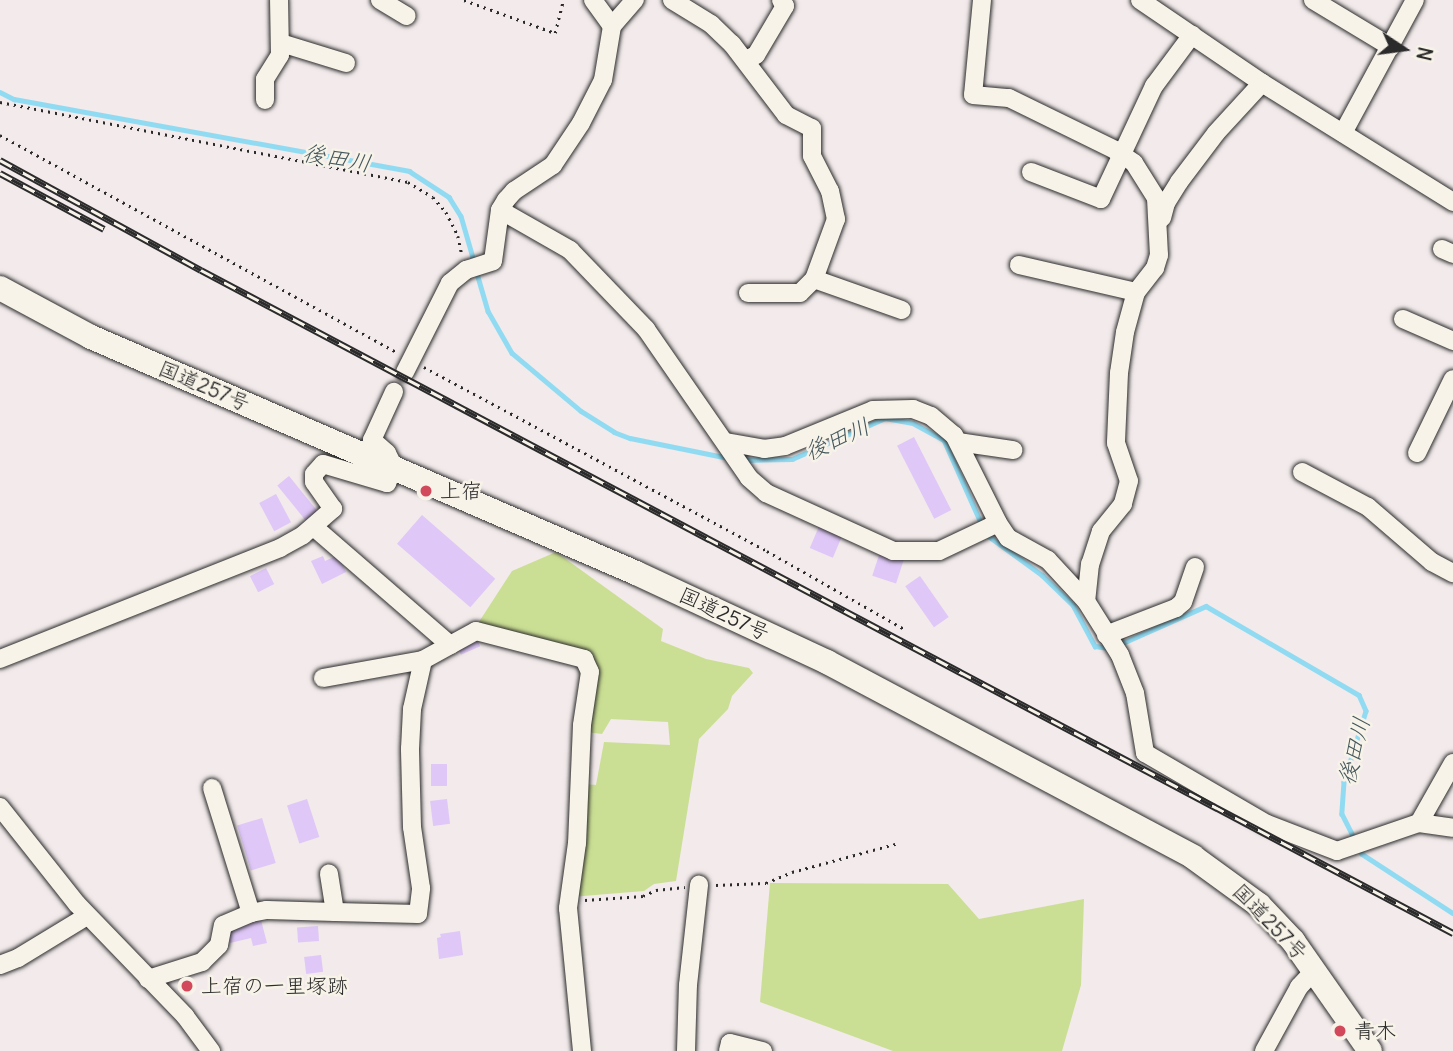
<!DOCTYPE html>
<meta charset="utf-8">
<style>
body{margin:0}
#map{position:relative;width:1453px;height:1051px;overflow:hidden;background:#f2eaeb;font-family:Delius,"Klee One",sans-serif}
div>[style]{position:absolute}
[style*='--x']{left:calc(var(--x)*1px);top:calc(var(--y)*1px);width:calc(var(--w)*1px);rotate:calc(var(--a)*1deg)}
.green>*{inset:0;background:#cbdf94}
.stream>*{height:4.5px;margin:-2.25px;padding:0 2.25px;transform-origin:2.25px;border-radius:2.25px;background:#91dbf2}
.building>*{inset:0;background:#dfc7f7;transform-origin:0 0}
.path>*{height:2.5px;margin-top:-1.25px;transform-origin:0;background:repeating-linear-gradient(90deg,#2b2b2b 0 2px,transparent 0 7px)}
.roads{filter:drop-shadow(0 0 2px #2b2b2b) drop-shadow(0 0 2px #2b2b2b)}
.minor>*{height:18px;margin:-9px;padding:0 9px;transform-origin:9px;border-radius:9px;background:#f7f3e8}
.highway>*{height:24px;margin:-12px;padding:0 12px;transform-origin:12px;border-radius:12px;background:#f7f3e8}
.rail>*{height:7px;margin-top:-3.5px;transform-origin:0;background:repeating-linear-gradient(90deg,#f7f3e8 0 13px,#2b2b2b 0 26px);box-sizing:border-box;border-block:2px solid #2b2b2b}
.dots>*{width:19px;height:19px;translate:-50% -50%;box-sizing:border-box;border:4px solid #f7f3e8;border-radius:50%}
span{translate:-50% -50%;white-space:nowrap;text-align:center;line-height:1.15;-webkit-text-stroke:5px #f7f3e8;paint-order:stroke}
.street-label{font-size:21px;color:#2b2b2b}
.poi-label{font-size:21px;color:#2b2b2b}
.left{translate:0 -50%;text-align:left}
.water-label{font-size:23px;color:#44575d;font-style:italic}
.north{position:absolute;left:1369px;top:14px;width:70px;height:70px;-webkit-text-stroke:5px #f7f3e8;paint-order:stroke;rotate:103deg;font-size:19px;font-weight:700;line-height:28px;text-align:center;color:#2b2b2b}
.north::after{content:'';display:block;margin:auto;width:24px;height:32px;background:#2b2b2b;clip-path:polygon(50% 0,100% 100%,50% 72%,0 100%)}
</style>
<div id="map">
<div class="green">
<i style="clip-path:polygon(556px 552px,663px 629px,661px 641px,706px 659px,749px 668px,753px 673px,732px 696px,728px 709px,699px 739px,676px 881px,654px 884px,644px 891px,571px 897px,584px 784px,596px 785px,604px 742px,670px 745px,668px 722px,611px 719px,602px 734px,586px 732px,594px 671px,475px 628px,512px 571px)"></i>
<i style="clip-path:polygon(770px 883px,948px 884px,979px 919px,1084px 899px,1081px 985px,1062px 1051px,893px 1051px,760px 1002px)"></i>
</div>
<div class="stream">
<i style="--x:0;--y:92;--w:16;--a:27"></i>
<i style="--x:14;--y:99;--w:402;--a:10.3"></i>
<i style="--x:409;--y:171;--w:48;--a:33"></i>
<i style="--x:449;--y:197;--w:22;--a:58"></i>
<i style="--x:461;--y:216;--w:47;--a:73.9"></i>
<i style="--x:476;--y:270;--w:43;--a:73.7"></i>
<i style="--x:488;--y:311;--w:48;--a:60.3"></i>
<i style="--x:512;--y:353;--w:90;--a:40"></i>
<i style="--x:581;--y:411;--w:39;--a:32"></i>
<i style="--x:614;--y:432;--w:17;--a:21"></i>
<i style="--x:630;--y:438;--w:100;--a:11.5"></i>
<i style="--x:743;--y:460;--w:49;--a:-1.2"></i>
<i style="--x:792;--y:459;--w:102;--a:-23.8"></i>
<i style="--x:885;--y:418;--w:28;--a:10"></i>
<i style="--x:913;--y:423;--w:35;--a:29"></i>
<i style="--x:944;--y:440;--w:95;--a:65.9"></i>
<i style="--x:987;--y:535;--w:68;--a:36"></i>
<i style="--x:1042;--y:575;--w:43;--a:44.1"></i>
<i style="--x:1073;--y:605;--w:47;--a:61.8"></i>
<i style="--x:1095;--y:646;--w:15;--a:8"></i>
<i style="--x:1118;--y:645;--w:96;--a:-23.9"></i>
<i style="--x:1206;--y:606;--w:177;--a:30.2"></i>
<i style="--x:1359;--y:695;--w:17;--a:66"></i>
<i style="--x:1366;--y:711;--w:74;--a:107.2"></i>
<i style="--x:1344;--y:782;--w:32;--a:94"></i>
<i style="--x:1342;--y:814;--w:31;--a:63"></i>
<i style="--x:1360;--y:849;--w:5;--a:68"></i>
<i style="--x:1362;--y:854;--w:108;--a:33"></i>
</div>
<div class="building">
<i style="left:914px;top:437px;width:82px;height:19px;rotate:63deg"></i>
<i style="left:289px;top:476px;width:45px;height:15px;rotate:51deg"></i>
<i style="left:276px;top:494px;width:32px;height:19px;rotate:62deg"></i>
<i style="left:422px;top:515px;width:97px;height:38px;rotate:41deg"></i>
<i style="left:820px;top:524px;width:25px;height:26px;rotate:23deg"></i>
<i style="left:880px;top:552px;width:25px;height:25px;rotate:18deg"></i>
<i style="clip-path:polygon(338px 555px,346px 572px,322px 584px,311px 561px,323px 556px,325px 561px)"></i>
<i style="left:266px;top:568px;width:18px;height:18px;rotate:63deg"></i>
<i style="left:920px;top:576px;width:50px;height:18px;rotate:55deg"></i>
<i style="left:476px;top:637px;width:10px;height:21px;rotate:66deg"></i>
<i style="left:447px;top:764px;width:22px;height:16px;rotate:90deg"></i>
<i style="left:307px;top:799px;width:40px;height:21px;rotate:72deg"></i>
<i style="left:447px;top:799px;width:25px;height:17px;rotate:83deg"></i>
<i style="left:262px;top:818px;width:47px;height:26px;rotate:73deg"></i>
<i style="clip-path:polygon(261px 920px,267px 943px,253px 946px,251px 938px,230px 943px,226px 926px)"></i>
<i style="left:318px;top:926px;width:15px;height:21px;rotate:86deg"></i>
<i style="clip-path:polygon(460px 931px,463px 955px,439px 959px,437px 938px,441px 937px,440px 934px)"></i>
<i style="left:321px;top:955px;width:17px;height:17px;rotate:83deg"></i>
</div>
<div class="path">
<i style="--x:464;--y:0;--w:97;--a:19.9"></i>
<i style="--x:555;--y:33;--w:34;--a:-76"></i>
<i style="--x:0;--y:102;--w:416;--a:11.1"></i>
<i style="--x:408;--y:182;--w:29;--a:31"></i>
<i style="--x:433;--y:197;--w:20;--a:49"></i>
<i style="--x:446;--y:212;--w:27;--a:63"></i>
<i style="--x:458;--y:236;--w:19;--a:78"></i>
<i style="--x:0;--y:135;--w:452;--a:28.7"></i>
<i style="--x:424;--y:367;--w:389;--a:28.2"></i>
<i style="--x:767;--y:551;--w:160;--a:29.6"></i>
<i style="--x:716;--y:885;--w:50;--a:-2.3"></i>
<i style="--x:766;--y:883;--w:28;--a:-23"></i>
<i style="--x:792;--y:872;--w:111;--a:-15.2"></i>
<i style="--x:585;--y:900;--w:58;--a:-3.9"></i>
<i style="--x:643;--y:896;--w:14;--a:-25"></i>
<i style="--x:656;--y:890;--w:29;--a:-6"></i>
</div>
<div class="roads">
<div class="minor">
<i style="--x:380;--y:0;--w:31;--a:31"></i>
<i style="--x:593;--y:0;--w:32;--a:54"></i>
<i style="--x:672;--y:0;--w:46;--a:31.6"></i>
<i style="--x:711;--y:24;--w:29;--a:44"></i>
<i style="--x:732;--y:44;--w:89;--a:52.7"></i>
<i style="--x:786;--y:115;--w:29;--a:27"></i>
<i style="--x:812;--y:128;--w:28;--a:90"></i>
<i style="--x:812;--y:156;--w:39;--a:63"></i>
<i style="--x:830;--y:191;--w:29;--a:78"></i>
<i style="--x:836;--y:219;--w:64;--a:110.1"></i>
<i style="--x:814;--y:279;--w:93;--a:19.4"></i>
<i style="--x:982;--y:0;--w:95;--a:95.4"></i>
<i style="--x:973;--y:95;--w:36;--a:5"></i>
<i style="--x:1009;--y:98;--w:118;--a:26.1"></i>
<i style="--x:1115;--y:150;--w:23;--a:34"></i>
<i style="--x:1134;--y:163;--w:41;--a:57.8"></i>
<i style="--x:1156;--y:198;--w:57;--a:87"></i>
<i style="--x:1159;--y:255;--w:14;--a:107"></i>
<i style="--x:1155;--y:268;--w:31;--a:128"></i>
<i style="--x:1136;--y:292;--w:41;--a:105.4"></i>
<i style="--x:1125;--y:332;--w:41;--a:98.3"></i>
<i style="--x:1119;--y:373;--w:70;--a:92.5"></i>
<i style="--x:1116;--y:443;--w:40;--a:71.1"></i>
<i style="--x:1129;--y:481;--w:24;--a:105"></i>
<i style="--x:1123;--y:504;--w:35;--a:129"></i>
<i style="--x:1101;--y:531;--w:35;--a:108"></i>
<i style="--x:1090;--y:564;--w:37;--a:96"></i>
<i style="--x:1140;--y:0;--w:148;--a:34.2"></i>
<i style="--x:1262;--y:83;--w:225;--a:31.9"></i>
<i style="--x:1313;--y:0;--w:91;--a:31.1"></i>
<i style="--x:281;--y:43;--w:68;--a:17.1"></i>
<i style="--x:745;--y:60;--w:12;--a:-24"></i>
<i style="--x:756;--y:55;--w:57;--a:-59.4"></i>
<i style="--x:785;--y:6;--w:7;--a:-124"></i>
<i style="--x:265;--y:100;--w:21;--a:-90"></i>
<i style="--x:265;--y:79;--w:28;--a:-58"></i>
<i style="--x:280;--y:55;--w:55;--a:-91"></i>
<i style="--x:1343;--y:133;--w:151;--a:-61.6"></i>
<i style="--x:1031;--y:172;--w:75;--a:21.1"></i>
<i style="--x:1101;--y:199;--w:125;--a:-64.9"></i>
<i style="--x:1154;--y:86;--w:64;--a:-53.3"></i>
<i style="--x:500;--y:210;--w:81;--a:29.7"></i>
<i style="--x:570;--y:250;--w:110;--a:46.1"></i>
<i style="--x:646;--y:329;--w:181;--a:55.3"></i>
<i style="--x:749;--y:478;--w:23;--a:41"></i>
<i style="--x:766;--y:493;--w:140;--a:24.5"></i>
<i style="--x:893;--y:551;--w:46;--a:0"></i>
<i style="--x:939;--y:551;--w:65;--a:-25.4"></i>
<i style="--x:998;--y:523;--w:18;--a:56"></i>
<i style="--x:1008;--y:538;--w:46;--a:28.8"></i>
<i style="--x:1048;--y:560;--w:56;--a:47.2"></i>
<i style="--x:1086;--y:601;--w:64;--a:57.8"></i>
<i style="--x:1120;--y:655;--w:41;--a:68.5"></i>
<i style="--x:1135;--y:693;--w:61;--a:80.5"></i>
<i style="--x:1145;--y:753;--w:141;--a:30.2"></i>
<i style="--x:1267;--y:824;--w:75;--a:21.1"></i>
<i style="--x:1337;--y:851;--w:87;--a:-18.9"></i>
<i style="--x:1419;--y:823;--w:34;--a:8"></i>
<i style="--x:1162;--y:218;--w:16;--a:-75"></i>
<i style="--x:1166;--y:203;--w:25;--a:-58"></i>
<i style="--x:1179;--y:182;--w:61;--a:-52.9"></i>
<i style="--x:1216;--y:133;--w:68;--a:-47.4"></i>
<i style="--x:1442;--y:249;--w:12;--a:24"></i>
<i style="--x:1019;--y:265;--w:120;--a:13"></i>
<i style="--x:748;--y:293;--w:52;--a:0"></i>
<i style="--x:800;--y:293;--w:20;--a:-45"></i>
<i style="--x:1403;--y:319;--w:55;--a:23.7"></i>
<i style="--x:405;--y:372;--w:100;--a:-63.2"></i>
<i style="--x:450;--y:283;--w:21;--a:-39"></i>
<i style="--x:466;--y:270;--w:28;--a:-18"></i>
<i style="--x:493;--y:261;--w:51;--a:-82.2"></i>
<i style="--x:500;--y:210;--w:12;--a:-59"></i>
<i style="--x:506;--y:200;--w:12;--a:-48"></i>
<i style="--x:514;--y:191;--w:47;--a:-33.7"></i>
<i style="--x:553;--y:165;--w:50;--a:-56.3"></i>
<i style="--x:581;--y:123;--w:48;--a:-62.9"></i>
<i style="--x:603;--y:80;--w:55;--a:-80.5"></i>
<i style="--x:612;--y:26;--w:35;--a:-49"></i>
<i style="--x:726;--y:442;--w:39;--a:10"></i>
<i style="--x:764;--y:449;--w:21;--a:-8"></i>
<i style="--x:785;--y:446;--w:95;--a:-22.2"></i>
<i style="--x:873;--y:410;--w:40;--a:-1.4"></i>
<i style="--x:913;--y:409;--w:19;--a:21"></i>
<i style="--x:931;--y:416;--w:30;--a:40"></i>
<i style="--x:954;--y:435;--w:98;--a:63.4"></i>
<i style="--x:958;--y:442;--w:56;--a:8.3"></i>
<i style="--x:1417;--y:453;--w:82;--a:-64.1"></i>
<i style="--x:1302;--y:472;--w:75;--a:27.9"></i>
<i style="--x:1368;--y:507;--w:84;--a:40.7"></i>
<i style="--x:1432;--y:562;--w:24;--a:28"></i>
<i style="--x:315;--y:528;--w:179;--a:40.9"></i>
<i style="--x:1106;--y:635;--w:75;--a:-21.1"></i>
<i style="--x:1176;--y:608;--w:9;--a:-41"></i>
<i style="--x:1183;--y:602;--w:37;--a:-71"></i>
<i style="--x:0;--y:659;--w:301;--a:-21.6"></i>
<i style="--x:280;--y:548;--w:26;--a:-29"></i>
<i style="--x:303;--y:535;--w:40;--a:-41"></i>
<i style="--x:333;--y:509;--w:33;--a:-125"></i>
<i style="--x:314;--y:482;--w:8;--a:-90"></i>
<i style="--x:314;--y:474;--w:13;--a:-48"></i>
<i style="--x:323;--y:464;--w:67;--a:16.5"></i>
<i style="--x:387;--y:483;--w:17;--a:-66"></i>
<i style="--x:394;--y:467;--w:16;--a:-117"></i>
<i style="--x:387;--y:453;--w:20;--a:-139"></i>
<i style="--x:372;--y:440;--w:53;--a:-65.4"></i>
<i style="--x:323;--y:678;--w:102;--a:-10.2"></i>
<i style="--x:212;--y:788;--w:131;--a:72.7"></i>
<i style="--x:0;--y:807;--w:124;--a:51.6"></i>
<i style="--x:77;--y:904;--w:156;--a:46"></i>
<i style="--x:185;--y:1016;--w:44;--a:53.4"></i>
<i style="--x:1419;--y:823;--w:69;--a:-60.5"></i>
<i style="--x:335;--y:912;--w:83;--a:1.4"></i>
<i style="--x:418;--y:914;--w:26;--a:-83"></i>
<i style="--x:421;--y:888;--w:62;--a:-98.4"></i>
<i style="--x:412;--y:827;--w:78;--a:-91.5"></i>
<i style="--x:410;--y:749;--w:40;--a:-87.1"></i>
<i style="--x:412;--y:709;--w:50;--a:-77.3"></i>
<i style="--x:423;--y:660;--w:60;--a:-28.7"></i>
<i style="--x:476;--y:631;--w:112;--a:14.5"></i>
<i style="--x:584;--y:659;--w:14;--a:65"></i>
<i style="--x:590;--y:672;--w:54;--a:98.6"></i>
<i style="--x:582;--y:725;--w:118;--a:92.4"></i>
<i style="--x:577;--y:843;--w:66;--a:97.9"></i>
<i style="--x:568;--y:908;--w:144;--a:84.4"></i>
<i style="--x:0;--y:965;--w:19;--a:-21"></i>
<i style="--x:18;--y:958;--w:81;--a:-31.3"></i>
<i style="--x:148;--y:979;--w:57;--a:-17.5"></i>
<i style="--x:202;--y:962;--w:24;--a:-45"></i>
<i style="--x:219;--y:945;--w:20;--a:-79"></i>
<i style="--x:223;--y:925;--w:30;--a:-23"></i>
<i style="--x:251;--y:913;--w:16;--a:-11"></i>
<i style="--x:267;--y:910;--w:68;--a:1.7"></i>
<i style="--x:335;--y:912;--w:39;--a:-99"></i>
<i style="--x:686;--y:1051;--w:66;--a:-88.3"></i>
<i style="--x:688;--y:985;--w:101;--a:-83.7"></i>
<i style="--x:728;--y:1051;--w:8;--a:-76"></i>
<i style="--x:730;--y:1043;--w:34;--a:14"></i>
<i style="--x:1264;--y:1051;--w:73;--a:-61.3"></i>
<i style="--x:1299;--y:987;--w:23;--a:-47"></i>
</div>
<div class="highway">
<i style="--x:0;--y:288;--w:103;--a:28.3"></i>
<i style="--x:91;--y:337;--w:594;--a:23.41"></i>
<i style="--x:636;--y:573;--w:211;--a:25"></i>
<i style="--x:827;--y:662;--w:415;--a:28"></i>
<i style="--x:1193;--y:857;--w:82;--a:36"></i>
<i style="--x:1259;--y:905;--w:50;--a:46.6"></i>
<i style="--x:1293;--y:941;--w:134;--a:55"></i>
</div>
</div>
<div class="rail">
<i style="--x:0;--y:160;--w:229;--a:28.7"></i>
<i style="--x:201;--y:270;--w:1417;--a:27.9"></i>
<i style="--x:0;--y:173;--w:118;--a:28.3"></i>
</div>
<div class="dots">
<i style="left:426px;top:491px;background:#d1495b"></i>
<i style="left:187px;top:986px;background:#d1495b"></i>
<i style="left:1340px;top:1031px;background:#d1495b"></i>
</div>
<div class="street-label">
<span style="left:204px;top:386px;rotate:23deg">国道257号</span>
<span style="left:724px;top:614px;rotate:25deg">国道257号</span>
<span style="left:1270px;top:922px;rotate:46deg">国道257号</span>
</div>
<div class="poi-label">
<span class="left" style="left:440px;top:491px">上宿</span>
<span class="left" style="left:201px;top:986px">上宿の一里塚跡</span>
<span class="left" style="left:1354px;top:1031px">青木</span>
</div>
<div class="water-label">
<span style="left:337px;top:158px;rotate:10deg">後田川</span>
<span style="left:837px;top:439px;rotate:-24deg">後田川</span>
<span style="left:1354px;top:751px;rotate:-76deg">後田川</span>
</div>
<div class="north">N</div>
</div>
